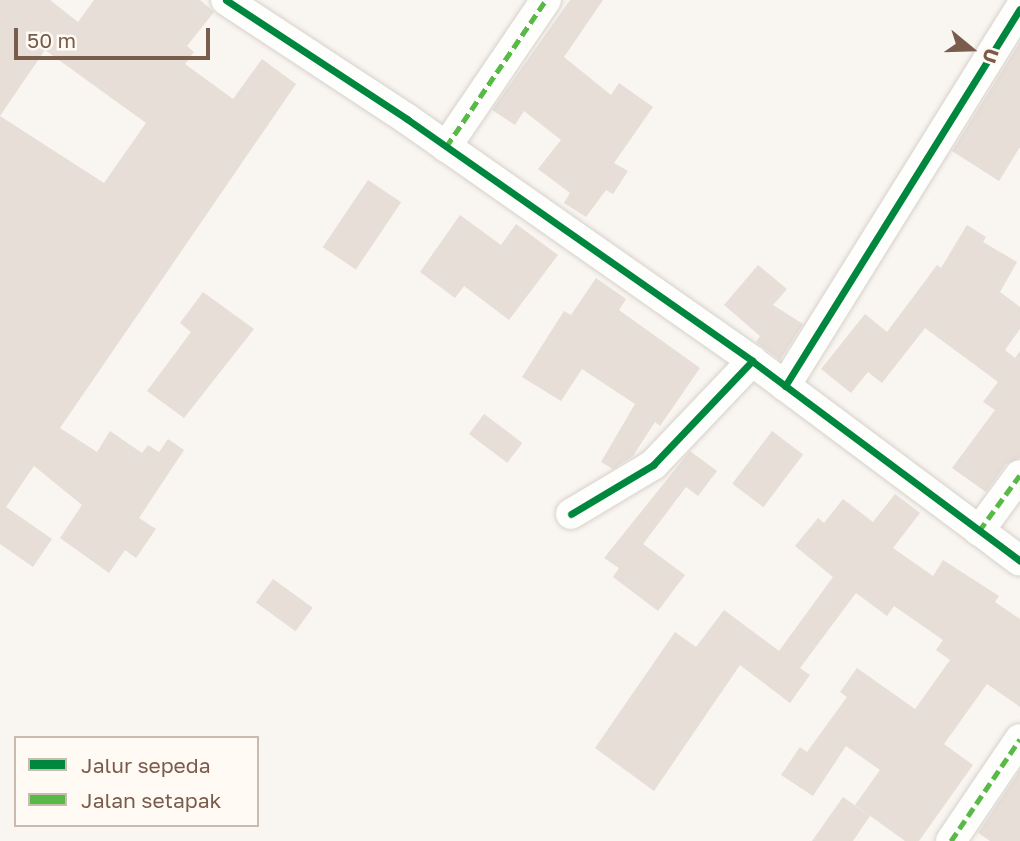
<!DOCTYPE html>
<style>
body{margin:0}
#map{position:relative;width:1020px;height:841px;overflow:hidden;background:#f9f5f0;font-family:"Golos Text",sans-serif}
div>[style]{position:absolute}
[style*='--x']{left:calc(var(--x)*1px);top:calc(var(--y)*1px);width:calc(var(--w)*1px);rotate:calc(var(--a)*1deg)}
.building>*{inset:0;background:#e6ded7;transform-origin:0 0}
.roads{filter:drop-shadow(0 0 2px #d7d1cb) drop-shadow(0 0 2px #d7d1cb)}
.street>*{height:30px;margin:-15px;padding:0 15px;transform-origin:15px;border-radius:15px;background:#fefefd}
.quiet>*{height:5px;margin-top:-2.5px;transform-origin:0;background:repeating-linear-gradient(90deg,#58b947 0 10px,transparent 0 15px)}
.cycleway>*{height:7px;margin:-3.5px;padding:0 3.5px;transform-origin:3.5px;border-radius:3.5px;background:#00873e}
span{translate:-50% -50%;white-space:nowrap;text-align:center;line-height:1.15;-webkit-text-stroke:5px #fffaf3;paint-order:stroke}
.legend{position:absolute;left:14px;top:736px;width:245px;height:91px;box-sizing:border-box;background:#fffaf3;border:2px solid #cabbb1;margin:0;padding:9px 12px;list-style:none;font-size:21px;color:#7a5c4d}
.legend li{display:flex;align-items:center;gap:14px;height:35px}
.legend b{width:35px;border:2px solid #cabbb1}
.north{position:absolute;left:936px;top:14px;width:70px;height:70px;-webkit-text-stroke:5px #fffaf3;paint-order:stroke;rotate:109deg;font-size:19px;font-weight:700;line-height:28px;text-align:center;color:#7a5c4d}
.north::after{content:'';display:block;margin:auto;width:24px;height:32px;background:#7a5c4d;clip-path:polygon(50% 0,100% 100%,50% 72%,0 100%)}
.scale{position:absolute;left:14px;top:28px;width:196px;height:32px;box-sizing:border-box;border:4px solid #7a5c4d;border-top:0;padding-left:9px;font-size:21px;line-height:24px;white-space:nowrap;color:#7a5c4d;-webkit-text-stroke:5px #fffaf3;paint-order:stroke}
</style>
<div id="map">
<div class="building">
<i style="clip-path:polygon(evenodd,0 0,50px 0,78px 22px,94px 0,200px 0,214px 12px,187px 46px,194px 52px,185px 64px,233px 99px,262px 59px,296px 84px,60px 428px,97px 452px,110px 431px,142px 453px,148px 445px,159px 452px,168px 439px,184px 450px,139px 518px,156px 529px,136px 558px,125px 550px,109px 573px,60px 538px,82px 505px,34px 466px,6px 507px,52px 539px,33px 567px,0 544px,0 0,45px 50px,146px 123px,104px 183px,0 116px,45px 50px)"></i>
<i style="clip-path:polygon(570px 0,603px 0,564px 57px,611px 95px,619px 83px,653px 107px,614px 163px,628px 171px,613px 194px,606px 190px,586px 217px,564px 203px,570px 193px,538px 169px,561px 140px,524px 111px,515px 125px,492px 110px)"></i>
<i style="clip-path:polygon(1020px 42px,1020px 147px,999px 181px,952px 151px)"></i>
<i style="left:368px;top:180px;width:40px;height:81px;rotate:34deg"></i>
<i style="clip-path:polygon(460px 215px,501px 245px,516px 224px,558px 255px,509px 320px,464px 286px,455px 298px,420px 272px)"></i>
<i style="clip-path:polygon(967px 225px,986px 237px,983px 242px,1017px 262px,1000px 292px,1020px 307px,1020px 329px,1005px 350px,1015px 358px,1020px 351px,1020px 458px,1006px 464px,986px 492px,952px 468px,995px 410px,983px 402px,998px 382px,925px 328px,882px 383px,868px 372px,851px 393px,821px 369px,865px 314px,887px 332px,937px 265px,941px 268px)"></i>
<i style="clip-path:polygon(758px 265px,787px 289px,773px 305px,803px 324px,780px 360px,756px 342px,760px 336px,724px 305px)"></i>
<i style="clip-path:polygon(596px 278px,626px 299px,619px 310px,700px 368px,660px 426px,655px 422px,633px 456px,613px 469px,601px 462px,635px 404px,582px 369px,561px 401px,522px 377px,564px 311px,571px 315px)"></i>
<i style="clip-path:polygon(203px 292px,254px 329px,184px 418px,147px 391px,191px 332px,180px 323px)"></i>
<i style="left:484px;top:414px;width:48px;height:25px;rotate:37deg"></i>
<i style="left:772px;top:431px;width:39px;height:66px;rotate:37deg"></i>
<i style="clip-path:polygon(690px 451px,717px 471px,698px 496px,686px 487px,643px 544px,685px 575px,658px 611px,613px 577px,619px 568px,604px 558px)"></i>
<i style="clip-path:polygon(895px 494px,920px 513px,893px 548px,933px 576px,943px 560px,999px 596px,995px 602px,1020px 619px,1020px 707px,987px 684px,944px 744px,973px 765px,919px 841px,905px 841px,855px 805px,880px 770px,846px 746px,813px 796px,781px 775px,800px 747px,807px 752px,847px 697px,840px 692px,857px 668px,915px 709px,950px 660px,936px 650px,943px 640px,894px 606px,887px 616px,856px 593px,800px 668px,810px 675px,790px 703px,740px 665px,654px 791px,595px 748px,675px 632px,696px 647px,724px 610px,779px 651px,833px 577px,795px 546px,818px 518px,824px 523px,843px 499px,873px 522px)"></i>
<i style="left:273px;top:579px;width:49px;height:29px;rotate:36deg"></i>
<i style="clip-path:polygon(1020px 770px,1020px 841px,990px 841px,978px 833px)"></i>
<i style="clip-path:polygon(843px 797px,870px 816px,853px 841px,812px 841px)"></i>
</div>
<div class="roads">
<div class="street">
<i style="--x:226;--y:0;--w:217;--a:33.3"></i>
<i style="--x:407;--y:119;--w:421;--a:35"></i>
<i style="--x:752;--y:361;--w:334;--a:36.7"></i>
<i style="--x:446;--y:147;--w:178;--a:-55.8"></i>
<i style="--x:785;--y:386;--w:444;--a:-58.1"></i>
<i style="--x:571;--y:514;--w:96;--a:-30.9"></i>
<i style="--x:653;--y:465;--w:144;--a:-46.4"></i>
<i style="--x:979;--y:531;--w:69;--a:-53.8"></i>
<i style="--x:951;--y:841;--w:123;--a:-55.9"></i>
</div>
</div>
<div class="quiet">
<i style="--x:446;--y:147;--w:178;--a:-55.8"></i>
<i style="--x:979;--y:531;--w:69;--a:-53.8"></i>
<i style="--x:951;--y:841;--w:123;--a:-55.9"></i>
</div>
<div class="cycleway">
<i style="--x:226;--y:0;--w:217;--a:33.3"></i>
<i style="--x:407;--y:119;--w:421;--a:35"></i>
<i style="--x:752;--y:361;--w:334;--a:36.7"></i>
<i style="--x:785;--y:386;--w:444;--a:-58.1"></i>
<i style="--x:571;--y:514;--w:96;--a:-30.9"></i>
<i style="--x:653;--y:465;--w:144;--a:-46.4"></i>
</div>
<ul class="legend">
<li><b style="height:9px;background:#00873e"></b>Jalur sepeda</li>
<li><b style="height:9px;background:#58b947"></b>Jalan setapak</li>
</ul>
<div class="north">U</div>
<div class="scale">50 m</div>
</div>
